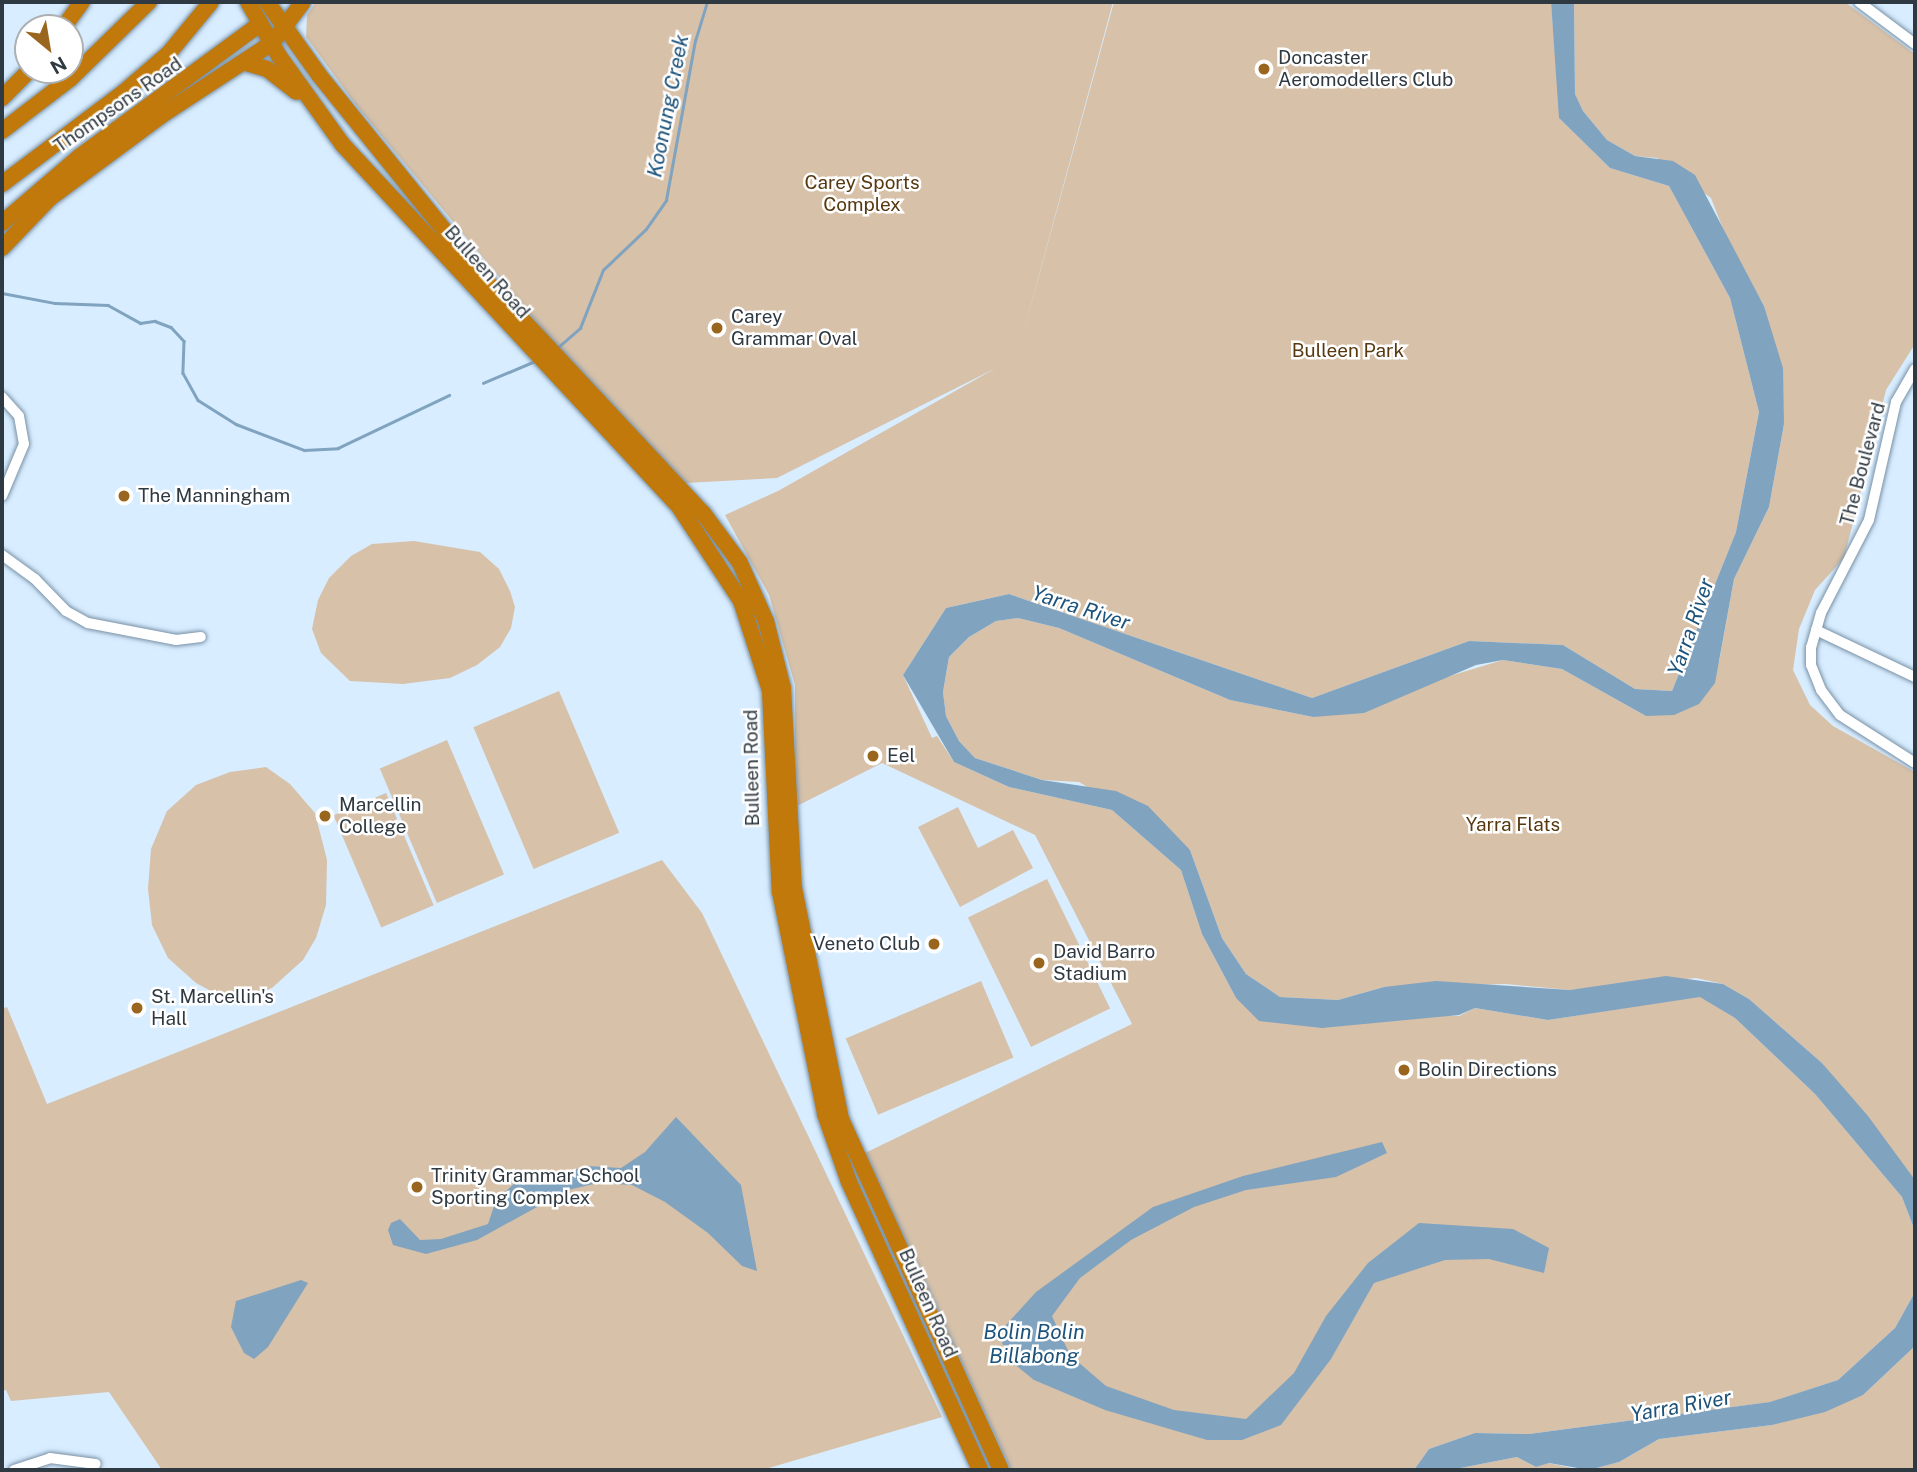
<!DOCTYPE html>
<style>
body{margin:0}
#map{position:relative;width:1917px;height:1472px;overflow:hidden;background:#d8edff;font-family:"Public Sans",sans-serif}
div>[style]{position:absolute}
[style*='--x']{left:calc(var(--x)*1px);top:calc(var(--y)*1px);width:calc(var(--w)*1px);rotate:calc(var(--a)*1deg)}
.green>*{inset:0;background:#d7c1a9;transform-origin:0 0}
.water>*{inset:0;background:#80a3c0}
.stream>*{height:2.5px;margin:-1.25px;padding:0 1.25px;transform-origin:1.25px;border-radius:1.25px;background:#80a3c0}
.roads{filter:drop-shadow(0 0 2px #7991a6) drop-shadow(0 0 2px #7991a6)}
.minor>*{height:10px;margin:-5px;padding:0 5px;transform-origin:5px;border-radius:5px;background:#fff}
.highway>*{height:16px;margin:-8px;padding:0 8px;transform-origin:8px;border-radius:8px;background:#c0790a}
.dots>*{width:19px;height:19px;translate:-50% -50%;box-sizing:border-box;border:4px solid #fff;border-radius:50%}
span{translate:-50% -50%;white-space:nowrap;text-align:center;line-height:1.15;-webkit-text-stroke:5px #fff;paint-order:stroke}
.poi-label{font-size:19px;color:#2f3942}
.left{translate:0 -50%;text-align:left}
.right{translate:-100% -50%;text-align:right}
.street-label{font-size:19px;color:#2f3942}
.park-label{font-size:19px;color:#57380f}
.water-label{font-size:21px;color:#1d537b;font-style:italic}
.frame{position:absolute;inset:0;border:4px solid #2f3942;pointer-events:none}
.north{position:absolute;left:14px;top:14px;width:70px;height:70px;box-sizing:border-box;background:#fff;border:2px solid #acb0b3;border-radius:50%;rotate:150deg;font-size:19px;font-weight:700;line-height:28px;text-align:center;color:#2f3942}
.north::after{content:'';display:block;margin:auto;width:24px;height:32px;background:#9a651d;clip-path:polygon(50% 0,100% 100%,50% 72%,0 100%)}
</style>
<div id="map">
<div class="green">
<i style="clip-path:polygon(316px 2px,1113px 2px,1017px 356px,1114px 2px,1551px 2px,1560px 119px,1610px 168px,1669px 186px,1730px 298px,1759px 412px,1736px 532px,1672px 691px,1635px 689px,1563px 645px,1469px 641px,1312px 698px,1009px 594px,946px 608px,903px 675px,932px 738px,937px 736px,954px 762px,1009px 787px,1112px 810px,1181px 870px,1202px 934px,1236px 998px,1459px 1016px,1475px 1008px,1548px 1020px,1700px 996px,1735px 1018px,1815px 1094px,1902px 1197px,1915px 1231px,1915px 1292px,1895px 1328px,1838px 1380px,1771px 1402px,1529px 1434px,1475px 1433px,1429px 1449px,1414px 1470px,1011px 1470px,865px 1153px,1132px 1024px,1035px 835px,882px 763px,795px 807px,795px 685px,769px 595px,725px 515px,778px 491px,996px 368px,777px 478px,686px 483px,558px 348px,356px 105px,306px 37px,307px 15px)"></i>
<i style="clip-path:polygon(1574px 2px,1845px 2px,1915px 54px,1915px 344px,1886px 390px,1844px 558px,1815px 590px,1799px 629px,1793px 670px,1810px 705px,1833px 726px,1915px 772px,1915px 1180px,1822px 1063px,1749px 999px,1723px 984px,1696px 978px,1570px 990px,1506px 984px,1384px 987px,1338px 1000px,1280px 997px,1246px 974px,1222px 938px,1190px 850px,1079px 782px,1042px 780px,975px 758px,959px 741px,946px 716px,943px 692px,949px 657px,969px 637px,996px 621px,1018px 618px,1059px 628px,1230px 700px,1313px 717px,1503px 660px,1562px 669px,1646px 716px,1719px 662px,1734px 579px,1769px 507px,1784px 424px,1764px 306px,1725px 234px,1711px 198px,1657px 158px,1635px 156px,1607px 140px,1583px 111px,1575px 94px)"></i>
<i style="clip-path:polygon(414px 541px,480px 552px,499px 569px,510px 591px,515px 607px,511px 628px,500px 647px,477px 665px,450px 678px,403px 684px,350px 681px,321px 653px,312px 629px,318px 600px,329px 578px,351px 556px,372px 544px)"></i>
<i style="left:559px;top:691px;width:154px;height:93px;rotate:67deg"></i>
<i style="left:447px;top:740px;width:146px;height:73px;rotate:67deg"></i>
<i style="clip-path:polygon(266px 767px,290px 784px,315px 813px,327px 860px,326px 905px,316px 938px,303px 960px,272px 988px,245px 998px,222px 997px,196px 983px,168px 958px,152px 925px,148px 889px,151px 849px,167px 811px,196px 785px,230px 772px)"></i>
<i style="left:386px;top:793px;width:122px;height:57px;rotate:67deg"></i>
<i style="clip-path:polygon(958px 807px,978px 848px,1013px 830px,1033px 868px,960px 907px,918px 827px)"></i>
<i style="clip-path:polygon(662px 860px,702px 913px,942px 1417px,762px 1470px,162px 1470px,109px 1392px,11px 1401px,6px 1390px,2px 1391px,2px 1009px,7px 1007px,47px 1104px)"></i>
<i style="left:1047px;top:879px;width:144px;height:88px;rotate:64deg"></i>
<i style="left:981px;top:981px;width:83px;height:147px;rotate:67deg"></i>
<i style="clip-path:polygon(1915px 1346px,1915px 1470px,1589px 1470px,1619px 1462px,1659px 1439px,1772px 1425px,1863px 1395px)"></i>
<i style="clip-path:polygon(1517px 1457px,1536px 1467px,1548px 1463px,1582px 1470px,1450px 1470px)"></i>
</div>
<div class="water">
<i style="clip-path:polygon(1551px 2px,1574px 2px,1575px 94px,1583px 111px,1607px 140px,1635px 156px,1673px 161px,1695px 175px,1764px 306px,1783px 368px,1784px 424px,1769px 507px,1734px 579px,1715px 683px,1699px 704px,1674px 715px,1646px 716px,1562px 669px,1503px 660px,1476px 665px,1364px 713px,1313px 717px,1230px 700px,1059px 628px,1018px 618px,996px 621px,969px 637px,949px 657px,943px 692px,946px 716px,959px 741px,975px 758px,1042px 780px,1116px 791px,1148px 806px,1190px 850px,1222px 938px,1246px 974px,1280px 997px,1338px 1000px,1384px 987px,1436px 981px,1570px 990px,1666px 976px,1723px 984px,1749px 999px,1822px 1063px,1868px 1116px,1915px 1180px,1915px 1231px,1902px 1197px,1815px 1094px,1735px 1018px,1700px 997px,1548px 1020px,1475px 1008px,1459px 1015px,1322px 1028px,1259px 1021px,1236px 998px,1202px 934px,1181px 870px,1112px 810px,1009px 787px,954px 762px,903px 675px,946px 608px,1009px 594px,1312px 698px,1469px 641px,1563px 645px,1635px 689px,1672px 691px,1736px 532px,1759px 412px,1730px 298px,1669px 186px,1610px 168px,1559px 118px)"></i>
<i style="clip-path:polygon(676px 1117px,741px 1185px,757px 1271px,742px 1266px,708px 1233px,665px 1202px,632px 1185px,598px 1183px,568px 1190px,477px 1240px,426px 1254px,393px 1245px,388px 1230px,391px 1223px,400px 1219px,420px 1240px,441px 1239px,488px 1224px,496px 1200px,526px 1173px,560px 1174px,588px 1166px,621px 1168px,645px 1152px)"></i>
<i style="clip-path:polygon(1382px 1142px,1387px 1153px,1336px 1177px,1246px 1190px,1194px 1207px,1131px 1240px,1080px 1278px,1052px 1316px,1070px 1355px,1106px 1386px,1174px 1410px,1246px 1419px,1294px 1373px,1326px 1316px,1368px 1263px,1419px 1223px,1513px 1229px,1549px 1248px,1544px 1273px,1489px 1259px,1445px 1260px,1374px 1283px,1331px 1359px,1281px 1425px,1242px 1440px,1207px 1440px,1105px 1410px,1034px 1380px,1014px 1364px,1002px 1343px,1006px 1325px,1036px 1292px,1153px 1207px,1243px 1176px)"></i>
<i style="clip-path:polygon(301px 1280px,308px 1283px,268px 1347px,254px 1359px,244px 1353px,231px 1327px,236px 1301px)"></i>
<i style="clip-path:polygon(1915px 1292px,1915px 1346px,1863px 1395px,1825px 1412px,1772px 1425px,1659px 1439px,1619px 1462px,1589px 1470px,1549px 1463px,1536px 1467px,1517px 1457px,1450px 1470px,1414px 1470px,1429px 1449px,1475px 1433px,1529px 1434px,1770px 1402px,1838px 1380px,1895px 1328px)"></i>
</div>
<div class="stream">
<i style="--x:2;--y:293;--w:54;--a:10.7"></i>
<i style="--x:55;--y:303;--w:53;--a:2.2"></i>
<i style="--x:108;--y:305;--w:37;--a:29"></i>
<i style="--x:140;--y:323;--w:15;--a:-8"></i>
<i style="--x:155;--y:321;--w:17;--a:21"></i>
<i style="--x:171;--y:327;--w:19;--a:47"></i>
<i style="--x:184;--y:341;--w:32;--a:92"></i>
<i style="--x:183;--y:373;--w:31;--a:61"></i>
<i style="--x:198;--y:400;--w:45;--a:32.3"></i>
<i style="--x:236;--y:424;--w:73;--a:20.9"></i>
<i style="--x:304;--y:450;--w:34;--a:-3"></i>
<i style="--x:338;--y:448;--w:123;--a:-25.5"></i>
<i style="--x:556;--y:349;--w:32;--a:-41"></i>
<i style="--x:580;--y:328;--w:62;--a:-68.4"></i>
<i style="--x:603;--y:270;--w:59;--a:-43.6"></i>
<i style="--x:646;--y:229;--w:35;--a:-55"></i>
<i style="--x:666;--y:200;--w:162;--a:-79.7"></i>
<i style="--x:695;--y:41;--w:41;--a:-72.9"></i>
<i style="--x:483;--y:383;--w:56;--a:-22.9"></i>
</div>
<div class="roads">
<div class="minor">
<i style="--x:1859;--y:2;--w:70;--a:36.9"></i>
<i style="--x:1915;--y:369;--w:38;--a:120"></i>
<i style="--x:1896;--y:402;--w:121;--a:102.9"></i>
<i style="--x:1869;--y:520;--w:105;--a:117.3"></i>
<i style="--x:1821;--y:613;--w:35;--a:106"></i>
<i style="--x:1811;--y:647;--w:18;--a:90"></i>
<i style="--x:1811;--y:665;--w:27;--a:68"></i>
<i style="--x:1821;--y:690;--w:31;--a:53"></i>
<i style="--x:1840;--y:715;--w:89;--a:32.6"></i>
<i style="--x:2;--y:397;--w:25;--a:48"></i>
<i style="--x:19;--y:416;--w:28;--a:80"></i>
<i style="--x:24;--y:444;--w:56;--a:112.9"></i>
<i style="--x:2;--y:555;--w:41;--a:36"></i>
<i style="--x:35;--y:579;--w:45;--a:45.9"></i>
<i style="--x:66;--y:611;--w:25;--a:29"></i>
<i style="--x:88;--y:623;--w:90;--a:10.9"></i>
<i style="--x:176;--y:640;--w:25;--a:-7"></i>
<i style="--x:1816;--y:630;--w:110;--a:25.4"></i>
<i style="--x:14;--y:1470;--w:38;--a:-18"></i>
<i style="--x:50;--y:1458;--w:46;--a:7.4"></i>
</div>
<div class="highway">
<i style="--x:248;--y:2;--w:62;--a:60.1"></i>
<i style="--x:279;--y:56;--w:110;--a:54.3"></i>
<i style="--x:343;--y:145;--w:495;--a:47.1"></i>
<i style="--x:680;--y:508;--w:111;--a:56.7"></i>
<i style="--x:741;--y:601;--w:95;--a:72.1"></i>
<i style="--x:770;--y:691;--w:201;--a:87.2"></i>
<i style="--x:780;--y:892;--w:227;--a:78.5"></i>
<i style="--x:825;--y:1114;--w:72;--a:70.6"></i>
<i style="--x:849;--y:1182;--w:316;--a:65.5"></i>
<i style="--x:267;--y:2;--w:90;--a:54.5"></i>
<i style="--x:319;--y:75;--w:253;--a:51.1"></i>
<i style="--x:478;--y:272;--w:330;--a:47"></i>
<i style="--x:703;--y:513;--w:62;--a:53.5"></i>
<i style="--x:740;--y:563;--w:64;--a:65.9"></i>
<i style="--x:766;--y:621;--w:69;--a:75.8"></i>
<i style="--x:783;--y:688;--w:200;--a:86.9"></i>
<i style="--x:794;--y:888;--w:236;--a:78.5"></i>
<i style="--x:841;--y:1119;--w:386;--a:65.5"></i>
<i style="--x:63;--y:28;--w:32;--a:-54"></i>
<i style="--x:246;--y:63;--w:22;--a:16"></i>
<i style="--x:267;--y:69;--w:37;--a:38"></i>
<i style="--x:2;--y:98;--w:40;--a:-45"></i>
<i style="--x:2;--y:131;--w:87;--a:-37.5"></i>
<i style="--x:71;--y:78;--w:109;--a:-44.3"></i>
<i style="--x:2;--y:184;--w:153;--a:-37"></i>
<i style="--x:124;--y:92;--w:60;--a:-40.9"></i>
<i style="--x:169;--y:53;--w:66;--a:-50.5"></i>
<i style="--x:2;--y:223;--w:101;--a:-40.6"></i>
<i style="--x:79;--y:157;--w:225;--a:-36.3"></i>
<i style="--x:2;--y:248;--w:69;--a:-46.2"></i>
<i style="--x:50;--y:198;--w:139;--a:-36.5"></i>
<i style="--x:162;--y:115;--w:131;--a:-33.2"></i>
<i style="--x:272;--y:43;--w:51;--a:-52.9"></i>
</div>
</div>
<div class="dots">
<i style="left:1264px;top:69px;background:#9a651d"></i>
<i style="left:717px;top:328px;background:#9a651d"></i>
<i style="left:124px;top:496px;background:#9a651d"></i>
<i style="left:873px;top:756px;background:#9a651d"></i>
<i style="left:325px;top:816px;background:#9a651d"></i>
<i style="left:934px;top:944px;background:#9a651d"></i>
<i style="left:1039px;top:963px;background:#9a651d"></i>
<i style="left:137px;top:1008px;background:#9a651d"></i>
<i style="left:1404px;top:1070px;background:#9a651d"></i>
<i style="left:417px;top:1187px;background:#9a651d"></i>
</div>
<div class="poi-label">
<span class="left" style="left:1278px;top:69px">Doncaster<br>Aeromodellers Club</span>
<span class="left" style="left:731px;top:328px">Carey<br>Grammar Oval</span>
<span class="left" style="left:138px;top:496px">The Manningham</span>
<span class="left" style="left:887px;top:756px">Eel</span>
<span class="left" style="left:339px;top:816px">Marcellin<br>College</span>
<span class="right" style="left:920px;top:944px">Veneto Club</span>
<span class="left" style="left:1053px;top:963px">David Barro<br>Stadium</span>
<span class="left" style="left:151px;top:1008px">St. Marcellin's<br>Hall</span>
<span class="left" style="left:1418px;top:1070px">Bolin Directions</span>
<span class="left" style="left:431px;top:1187px">Trinity Grammar School<br>Sporting Complex</span>
</div>
<div class="street-label">
<span style="left:118px;top:105px;rotate:-35deg">Thompsons Road</span>
<span style="left:487px;top:272px;rotate:48deg">Bulleen Road</span>
<span style="left:1863px;top:464px;rotate:-75deg">The Boulevard</span>
<span style="left:752px;top:768px;rotate:-91deg">Bulleen Road</span>
<span style="left:928px;top:1303px;rotate:66deg">Bulleen Road</span>
</div>
<div class="park-label">
<span style="left:862px;top:194px">Carey Sports<br>Complex</span>
<span style="left:1348px;top:351px">Bulleen Park</span>
<span style="left:1513px;top:825px">Yarra Flats</span>
</div>
<div class="water-label">
<span style="left:668px;top:106px;rotate:-79deg">Koonung Creek</span>
<span style="left:1081px;top:608px;rotate:18deg">Yarra River</span>
<span style="left:1691px;top:627px;rotate:-71deg">Yarra River</span>
<span style="left:1034px;top:1344px">Bolin Bolin<br>Billabong</span>
<span style="left:1681px;top:1406px;rotate:-10deg">Yarra River</span>
</div>
<div class="frame"></div>
<div class="north">N</div>
</div>
